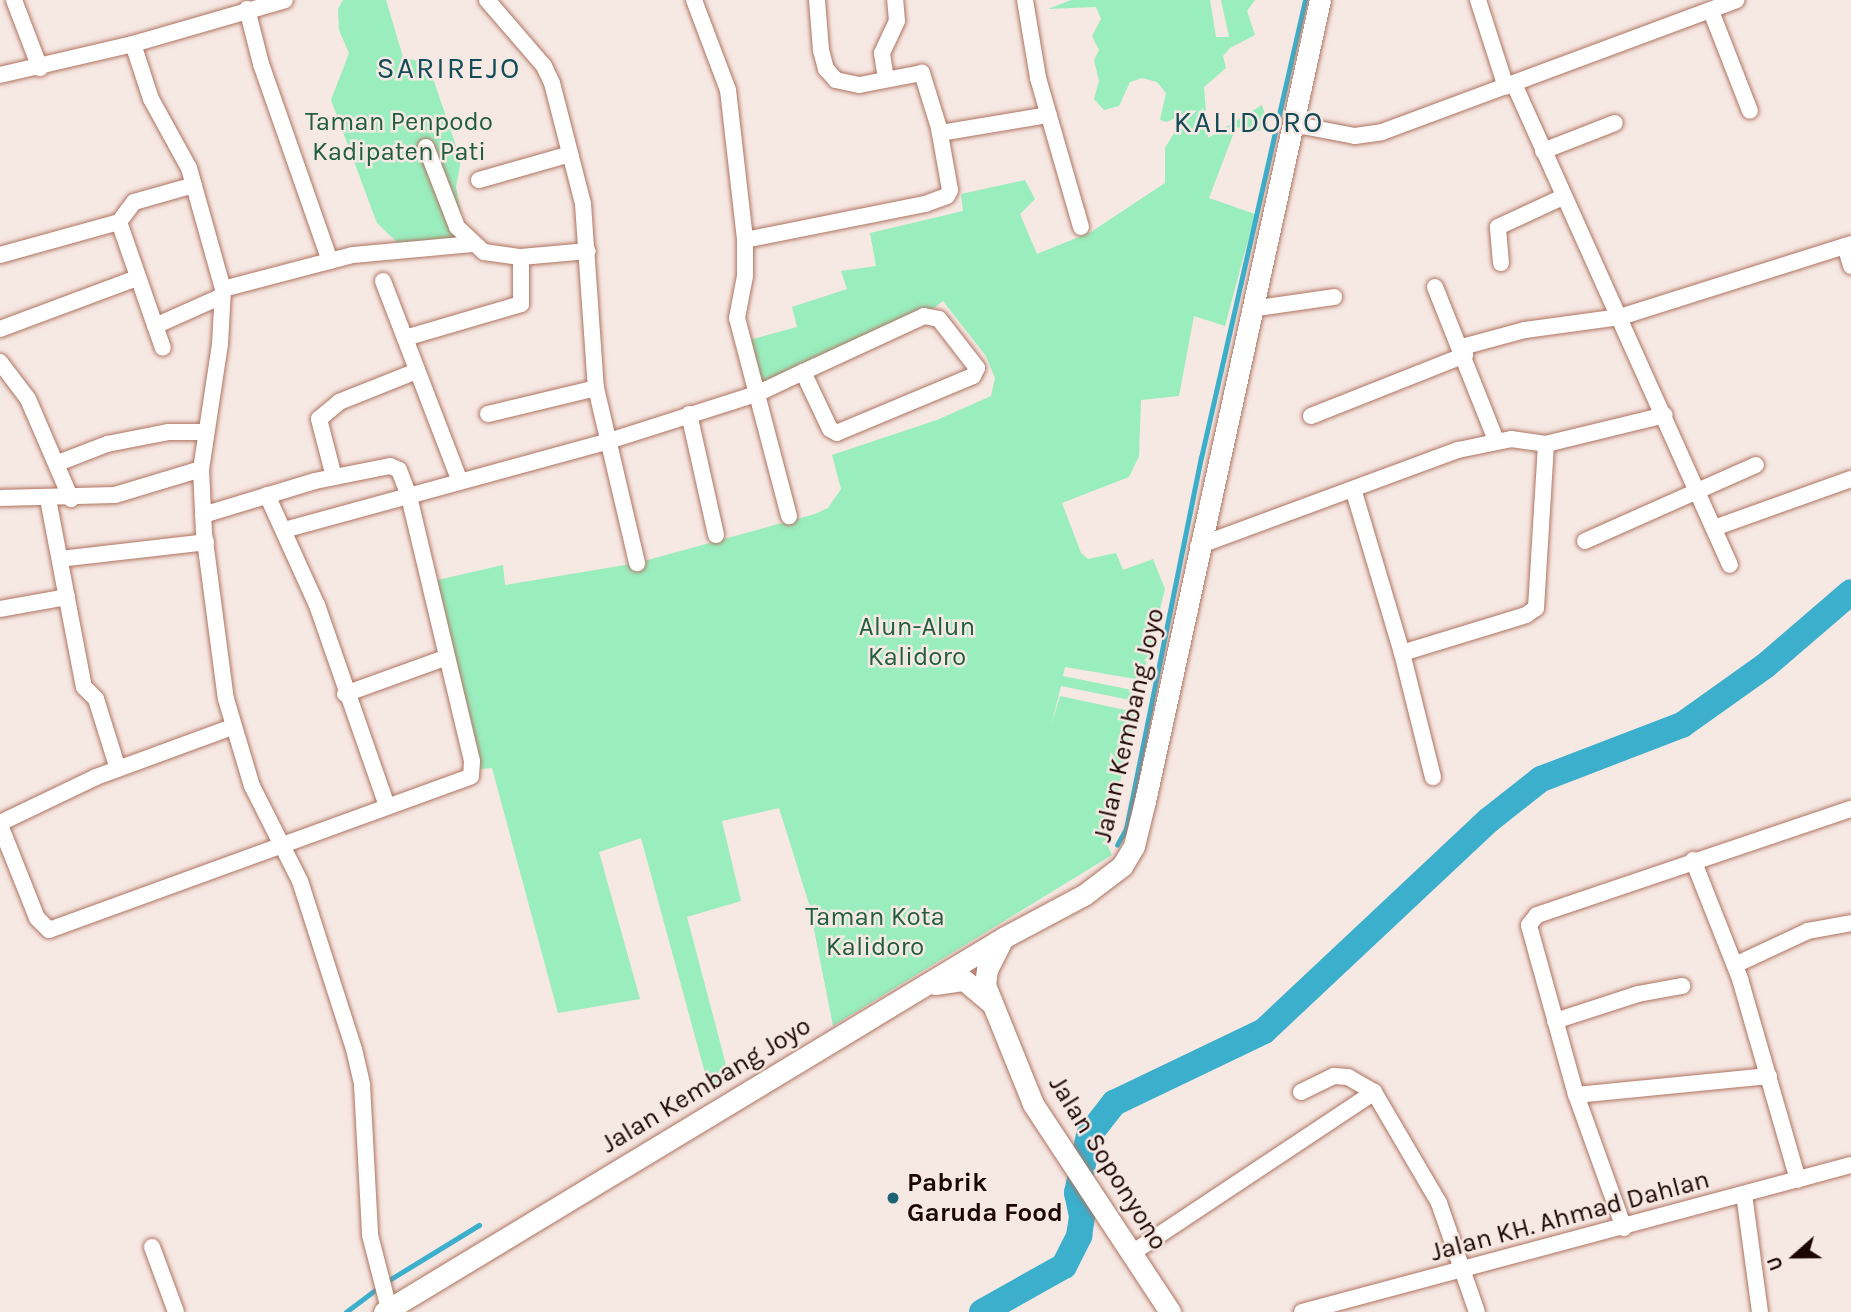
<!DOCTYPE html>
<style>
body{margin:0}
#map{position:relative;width:1851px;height:1312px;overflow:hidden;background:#f6e8e3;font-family:Karla,sans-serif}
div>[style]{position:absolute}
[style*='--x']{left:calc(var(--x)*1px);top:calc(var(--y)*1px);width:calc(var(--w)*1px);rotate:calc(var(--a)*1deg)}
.green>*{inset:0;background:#9aedbd}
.stream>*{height:4.5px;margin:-2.25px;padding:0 2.25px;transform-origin:2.25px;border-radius:2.25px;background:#3bafcb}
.river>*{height:26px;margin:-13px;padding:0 13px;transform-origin:13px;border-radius:13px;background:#3bafcb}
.roads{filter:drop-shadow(0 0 2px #af7361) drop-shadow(0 0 2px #af7361)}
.minor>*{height:16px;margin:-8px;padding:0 8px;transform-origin:8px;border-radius:8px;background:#fff}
.major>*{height:21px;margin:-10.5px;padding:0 10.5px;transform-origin:10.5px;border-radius:10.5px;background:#fff}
.dots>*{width:19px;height:19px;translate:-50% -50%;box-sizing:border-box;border:4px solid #f6e8e3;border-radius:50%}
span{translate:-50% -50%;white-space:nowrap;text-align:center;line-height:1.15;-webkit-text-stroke:5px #f6e8e3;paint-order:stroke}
.park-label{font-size:26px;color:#205e3e}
.street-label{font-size:26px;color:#1b0602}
.poi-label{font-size:26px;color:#1b0602;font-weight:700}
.left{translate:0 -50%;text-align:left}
.quarter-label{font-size:30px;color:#134b58;letter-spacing:2px}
.north{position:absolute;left:1760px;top:1221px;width:70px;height:70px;-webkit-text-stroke:5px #f6e8e3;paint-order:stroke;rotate:249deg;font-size:19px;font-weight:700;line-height:28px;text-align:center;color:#1b0602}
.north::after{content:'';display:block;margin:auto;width:24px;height:32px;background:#1b0602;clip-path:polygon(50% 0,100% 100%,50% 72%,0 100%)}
</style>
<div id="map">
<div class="green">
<i style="clip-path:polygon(343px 0,386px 0,403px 57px,428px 64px,461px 160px,456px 187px,466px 239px,401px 246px,377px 223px,331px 100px,349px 53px,339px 30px,338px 9px)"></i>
<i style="clip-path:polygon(1071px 0,1210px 0,1216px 37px,1229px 37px,1221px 0,1255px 0,1247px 11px,1255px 35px,1230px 48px,1223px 56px,1226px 68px,1204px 87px,1208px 138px,1262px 105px,1265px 115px,1259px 131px,1236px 127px,1209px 198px,1255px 214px,1225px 326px,1194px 316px,1179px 396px,1141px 400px,1139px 456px,1129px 477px,1062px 503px,1081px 553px,1088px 559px,1116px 553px,1123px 570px,1153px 559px,1165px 589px,1142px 680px,1065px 667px,1063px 676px,1132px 690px,1130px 700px,1061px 686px,1051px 726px,1060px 696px,1135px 712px,1107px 844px,1112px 855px,833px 1026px,809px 904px,779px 808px,722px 821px,741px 901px,687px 917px,730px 1080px,709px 1088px,641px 838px,599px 852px,640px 999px,558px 1013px,492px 768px,474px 770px,429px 582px,503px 565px,505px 585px,637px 563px,815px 514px,828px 508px,841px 489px,832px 455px,937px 420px,991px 396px,995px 378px,986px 356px,943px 301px,924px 316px,765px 390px,749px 340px,797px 327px,792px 307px,847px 289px,841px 271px,876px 266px,870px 233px,963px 211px,961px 194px,1025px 180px,1035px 199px,1020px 214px,1037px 254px,1091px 232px,1165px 183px,1165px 148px,1186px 113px,1167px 122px,1160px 120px,1166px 93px,1157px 82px,1142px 78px,1130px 82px,1119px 106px,1104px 110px,1094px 99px,1099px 81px,1094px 60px,1099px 50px,1092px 36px,1101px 19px,1096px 7px,1048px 9px)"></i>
</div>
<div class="stream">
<i style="--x:1117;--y:845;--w:18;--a:-61"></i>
<i style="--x:1126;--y:829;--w:379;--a:-78.6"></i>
<i style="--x:1201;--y:458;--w:470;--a:-77.2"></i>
<i style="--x:386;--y:1282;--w:109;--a:-31.5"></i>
<i style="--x:346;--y:1312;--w:41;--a:-37.1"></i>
</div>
<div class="river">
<i style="--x:982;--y:1312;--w:94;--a:-29.3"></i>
<i style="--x:1064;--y:1266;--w:34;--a:-63"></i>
<i style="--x:1079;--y:1236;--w:20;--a:-81"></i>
<i style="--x:1082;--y:1216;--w:24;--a:-102"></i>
<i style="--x:1077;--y:1193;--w:59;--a:-78.3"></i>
<i style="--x:1089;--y:1135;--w:41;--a:-52"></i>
<i style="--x:1114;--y:1103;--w:166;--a:-25.6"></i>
<i style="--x:1264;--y:1031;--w:308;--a:-43.2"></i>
<i style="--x:1489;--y:820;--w:66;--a:-38.3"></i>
<i style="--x:1541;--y:779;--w:151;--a:-21"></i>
<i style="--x:1682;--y:725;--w:102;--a:-35.4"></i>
<i style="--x:1765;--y:666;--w:113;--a:-40.7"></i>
</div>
<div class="roads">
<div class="minor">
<i style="--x:14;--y:0;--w:73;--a:69.1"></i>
<i style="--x:487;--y:0;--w:87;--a:49.2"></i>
<i style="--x:544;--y:66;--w:19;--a:65"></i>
<i style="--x:552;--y:83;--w:125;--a:75.6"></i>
<i style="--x:583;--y:204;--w:184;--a:86"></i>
<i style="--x:596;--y:388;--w:180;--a:76.8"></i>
<i style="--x:694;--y:0;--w:96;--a:69.3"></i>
<i style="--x:728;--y:90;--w:151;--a:83.5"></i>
<i style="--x:745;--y:240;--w:36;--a:90"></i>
<i style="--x:745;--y:276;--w:43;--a:100.8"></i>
<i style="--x:737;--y:318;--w:205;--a:75.3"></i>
<i style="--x:1025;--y:0;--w:79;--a:80.5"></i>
<i style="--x:1038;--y:78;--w:155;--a:73.9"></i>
<i style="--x:1478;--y:0;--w:91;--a:72.2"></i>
<i style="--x:247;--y:9;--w:57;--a:75.7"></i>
<i style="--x:261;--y:64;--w:209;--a:70.7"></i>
<i style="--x:1711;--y:11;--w:107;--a:68.7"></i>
<i style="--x:133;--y:44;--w:58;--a:71.9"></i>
<i style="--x:151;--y:99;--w:79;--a:61.2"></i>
<i style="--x:189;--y:168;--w:126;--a:74.3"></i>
<i style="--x:223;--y:289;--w:55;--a:93.1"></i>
<i style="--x:220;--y:344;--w:126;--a:98.6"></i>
<i style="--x:201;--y:469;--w:64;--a:87.3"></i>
<i style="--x:204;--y:533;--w:167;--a:82.5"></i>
<i style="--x:226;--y:699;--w:91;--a:73.4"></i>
<i style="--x:252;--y:786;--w:106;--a:63.2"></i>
<i style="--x:300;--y:881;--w:176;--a:72.2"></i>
<i style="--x:354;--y:1049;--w:37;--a:77"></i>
<i style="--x:362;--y:1085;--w:150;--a:86.9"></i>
<i style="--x:370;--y:1235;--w:76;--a:75.6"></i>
<i style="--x:0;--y:75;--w:137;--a:-13.1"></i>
<i style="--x:133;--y:44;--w:158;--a:-16.1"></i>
<i style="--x:886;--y:79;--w:26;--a:-99"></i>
<i style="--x:882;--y:53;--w:35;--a:-65"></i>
<i style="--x:897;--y:21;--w:21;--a:-95"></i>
<i style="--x:1514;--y:84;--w:527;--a:65.82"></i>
<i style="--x:1292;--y:124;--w:64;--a:10.8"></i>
<i style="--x:1355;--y:136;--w:27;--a:-8"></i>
<i style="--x:1382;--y:132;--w:378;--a:-20.4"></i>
<i style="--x:940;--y:133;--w:110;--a:-9.4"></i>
<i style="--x:426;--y:147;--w:86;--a:68.8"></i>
<i style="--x:457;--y:227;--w:37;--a:43"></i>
<i style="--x:484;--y:252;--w:37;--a:8"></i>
<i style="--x:521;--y:257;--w:67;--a:-5.1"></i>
<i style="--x:1543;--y:151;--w:77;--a:-21.3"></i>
<i style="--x:479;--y:180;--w:95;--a:-15.9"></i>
<i style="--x:119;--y:222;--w:25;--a:-53"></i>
<i style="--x:134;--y:202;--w:62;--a:-15.8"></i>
<i style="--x:745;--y:240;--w:184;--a:-11.3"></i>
<i style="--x:925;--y:204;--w:23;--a:-20"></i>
<i style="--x:947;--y:196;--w:7;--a:-63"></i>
<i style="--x:950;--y:190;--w:63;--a:-100.1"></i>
<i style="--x:939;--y:128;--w:58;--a:-107.2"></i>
<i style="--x:922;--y:73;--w:64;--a:169.2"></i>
<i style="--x:859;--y:85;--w:24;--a:-168"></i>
<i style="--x:836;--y:80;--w:15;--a:-132"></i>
<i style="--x:826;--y:69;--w:20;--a:-105"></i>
<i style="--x:821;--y:50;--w:50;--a:-94.6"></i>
<i style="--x:1845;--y:246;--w:21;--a:73"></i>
<i style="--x:0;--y:255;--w:123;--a:-15.5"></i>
<i style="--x:119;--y:222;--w:133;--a:70.8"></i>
<i style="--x:1501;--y:263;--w:36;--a:-95"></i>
<i style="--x:1498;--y:227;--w:72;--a:-24.8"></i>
<i style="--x:383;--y:281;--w:212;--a:69"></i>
<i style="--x:1435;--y:287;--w:165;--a:68.3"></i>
<i style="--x:223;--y:289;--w:134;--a:-14.7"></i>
<i style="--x:353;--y:255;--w:120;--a:-5.3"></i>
<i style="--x:1251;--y:309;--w:84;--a:-8.2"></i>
<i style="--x:155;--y:326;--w:73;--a:-24.1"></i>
<i style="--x:0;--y:329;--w:146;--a:-20.4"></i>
<i style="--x:405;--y:338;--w:121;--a:-16.3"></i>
<i style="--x:521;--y:304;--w:47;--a:-90"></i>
<i style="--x:1462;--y:347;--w:65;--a:-15.1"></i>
<i style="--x:1525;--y:330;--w:96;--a:-7.8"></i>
<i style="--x:1620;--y:317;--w:242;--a:-17.5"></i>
<i style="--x:0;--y:362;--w:46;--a:52.9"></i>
<i style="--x:28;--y:399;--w:109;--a:66.7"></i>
<i style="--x:488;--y:414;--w:111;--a:-13.5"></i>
<i style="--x:689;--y:414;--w:124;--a:77.4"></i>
<i style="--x:1311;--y:416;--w:166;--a:-21.6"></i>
<i style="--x:58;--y:463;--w:53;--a:-21.2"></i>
<i style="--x:107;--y:444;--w:62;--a:-11.1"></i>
<i style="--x:168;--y:432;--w:38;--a:0"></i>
<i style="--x:334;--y:477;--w:60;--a:-104.5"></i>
<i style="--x:319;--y:419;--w:26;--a:-40"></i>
<i style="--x:339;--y:402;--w:84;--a:-21.7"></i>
<i style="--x:1354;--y:492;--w:168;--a:73.4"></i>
<i style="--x:1402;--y:653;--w:130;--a:-17"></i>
<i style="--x:1526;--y:615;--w:12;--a:-35"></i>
<i style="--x:1536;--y:608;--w:164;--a:-86.5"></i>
<i style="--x:267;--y:495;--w:121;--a:65.6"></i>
<i style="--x:317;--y:605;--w:213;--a:70.8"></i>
<i style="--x:0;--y:498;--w:115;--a:-1.5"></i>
<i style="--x:115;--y:495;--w:90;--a:-16.8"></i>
<i style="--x:48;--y:499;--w:191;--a:79.2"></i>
<i style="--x:84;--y:687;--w:17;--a:45"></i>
<i style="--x:96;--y:699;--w:73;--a:72.6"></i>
<i style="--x:1714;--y:528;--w:145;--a:-19.7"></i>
<i style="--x:284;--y:530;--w:337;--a:-15.3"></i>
<i style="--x:609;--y:441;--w:154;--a:-17.7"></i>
<i style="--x:756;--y:394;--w:10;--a:-24"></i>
<i style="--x:765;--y:390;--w:42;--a:-25.3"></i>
<i style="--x:803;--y:372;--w:133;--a:-24.8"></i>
<i style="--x:924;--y:316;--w:15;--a:11"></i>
<i style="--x:939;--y:319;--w:62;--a:52.2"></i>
<i style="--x:977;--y:368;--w:9;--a:117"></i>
<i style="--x:973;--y:376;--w:147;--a:157.3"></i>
<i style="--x:837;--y:433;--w:8;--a:-150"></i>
<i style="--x:830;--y:429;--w:63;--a:-115.3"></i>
<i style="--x:1585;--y:541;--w:187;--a:-24"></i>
<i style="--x:1198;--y:546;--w:277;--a:-20.3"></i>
<i style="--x:1458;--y:450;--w:54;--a:-11.7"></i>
<i style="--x:1511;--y:439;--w:35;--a:8"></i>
<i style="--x:1546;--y:444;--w:122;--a:-13.7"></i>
<i style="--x:60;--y:559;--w:147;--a:-6.6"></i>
<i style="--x:0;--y:609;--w:68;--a:-10.2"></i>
<i style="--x:1402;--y:653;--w:128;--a:76"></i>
<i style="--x:345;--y:694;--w:106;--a:-19.8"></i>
<i style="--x:0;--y:823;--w:106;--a:-25.6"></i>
<i style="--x:96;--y:777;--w:145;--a:-20.2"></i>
<i style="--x:0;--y:825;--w:100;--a:68.3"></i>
<i style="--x:37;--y:918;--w:17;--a:45"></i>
<i style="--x:49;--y:930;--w:449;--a:-20"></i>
<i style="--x:471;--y:776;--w:15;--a:-86"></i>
<i style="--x:472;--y:761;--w:272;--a:-103.4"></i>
<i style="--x:409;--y:496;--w:28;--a:-111"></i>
<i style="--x:399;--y:470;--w:10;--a:-156"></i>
<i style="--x:390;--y:466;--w:76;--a:168.7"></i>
<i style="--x:315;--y:481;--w:117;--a:163.1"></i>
<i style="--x:1693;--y:860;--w:128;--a:68.4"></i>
<i style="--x:1740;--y:979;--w:209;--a:73.9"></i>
<i style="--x:1735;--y:965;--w:81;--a:-25"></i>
<i style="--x:1808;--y:931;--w:44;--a:-10.5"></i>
<i style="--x:1555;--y:1021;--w:87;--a:-18"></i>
<i style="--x:1638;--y:994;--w:45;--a:-10.3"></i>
<i style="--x:1301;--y:1092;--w:37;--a:-26"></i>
<i style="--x:1334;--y:1076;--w:14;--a:4"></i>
<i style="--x:1348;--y:1077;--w:30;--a:30"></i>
<i style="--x:1576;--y:1095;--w:194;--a:-5.6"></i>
<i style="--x:1744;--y:1194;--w:119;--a:82.3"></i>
<i style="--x:1624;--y:1228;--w:141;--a:-109.8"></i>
<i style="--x:1576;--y:1095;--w:176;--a:-105.5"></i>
<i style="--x:1529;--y:925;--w:13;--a:-51"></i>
<i style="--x:1537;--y:915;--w:331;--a:-18.7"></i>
<i style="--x:152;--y:1247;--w:69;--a:69.7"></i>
<i style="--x:1132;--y:1253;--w:291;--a:-33.6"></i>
<i style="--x:1374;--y:1092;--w:129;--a:59.6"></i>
<i style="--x:1439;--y:1203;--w:115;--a:70.8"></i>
<i style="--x:1302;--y:1312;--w:568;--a:-14.99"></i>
</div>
<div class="major">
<i style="--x:1002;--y:940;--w:33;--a:117"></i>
<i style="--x:987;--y:969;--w:16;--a:97"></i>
<i style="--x:985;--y:985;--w:128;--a:68"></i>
<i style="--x:1033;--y:1104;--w:249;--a:56.6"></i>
<i style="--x:935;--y:984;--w:29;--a:-8"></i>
<i style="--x:964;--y:980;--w:34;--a:40"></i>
<i style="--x:384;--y:1312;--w:723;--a:-31.14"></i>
<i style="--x:1003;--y:938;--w:92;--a:-28"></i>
<i style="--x:1084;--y:895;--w:48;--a:-37.3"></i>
<i style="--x:1122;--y:866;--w:23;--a:-59"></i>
<i style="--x:1134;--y:846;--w:46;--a:-76.3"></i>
<i style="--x:1145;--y:801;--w:820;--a:-77.68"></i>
</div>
</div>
<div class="dots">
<i style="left:893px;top:1198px;background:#1d6374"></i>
</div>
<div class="park-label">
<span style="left:399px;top:137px">Taman Penpodo<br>Kadipaten Pati</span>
<span style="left:917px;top:642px">Alun-Alun<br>Kalidoro</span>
<span style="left:875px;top:932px">Taman Kota<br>Kalidoro</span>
</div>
<div class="street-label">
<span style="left:1129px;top:725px;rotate:-77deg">Jalan Kembang Joyo</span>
<span style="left:706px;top:1085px;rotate:-31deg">Jalan Kembang Joyo</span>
<span style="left:1108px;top:1163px;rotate:58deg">Jalan Soponyono</span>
<span style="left:1570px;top:1216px;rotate:-15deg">Jalan KH. Ahmad Dahlan</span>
</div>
<div class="poi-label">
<span class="left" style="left:907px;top:1198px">Pabrik<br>Garuda Food</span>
</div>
<div class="quarter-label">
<span style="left:449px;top:68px">SARIREJO</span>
<span style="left:1249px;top:122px">KALIDORO</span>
</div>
<div class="north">U</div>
</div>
